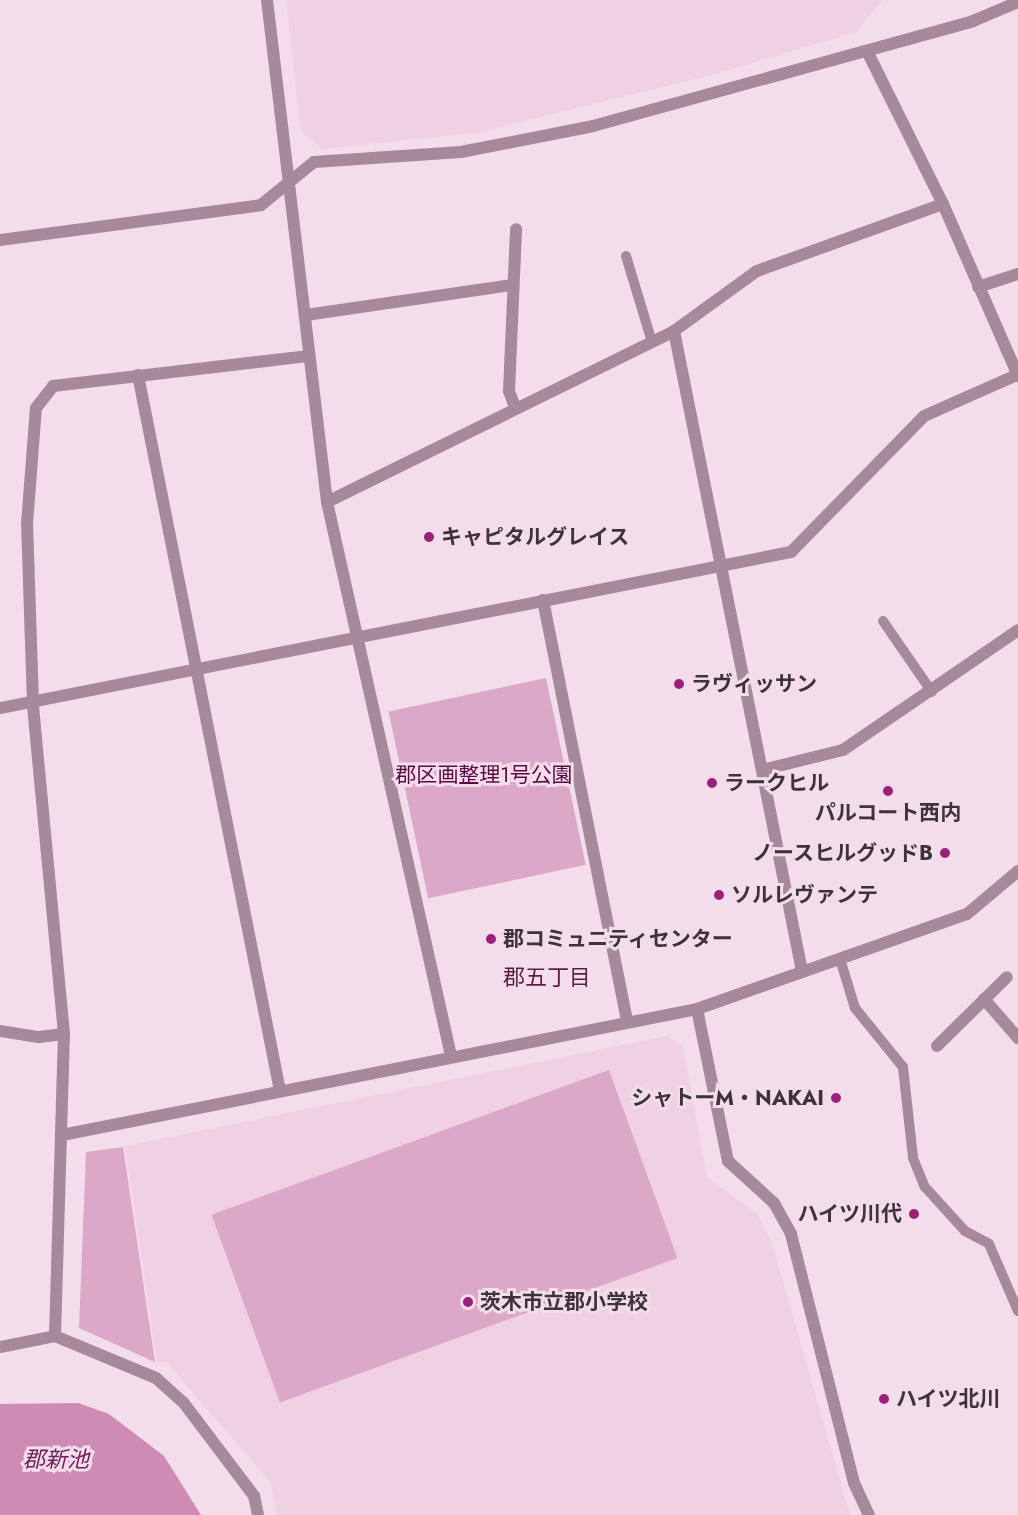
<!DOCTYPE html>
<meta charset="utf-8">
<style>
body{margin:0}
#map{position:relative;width:1018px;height:1515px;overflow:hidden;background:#f4ddea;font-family:Jost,"Noto Sans JP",sans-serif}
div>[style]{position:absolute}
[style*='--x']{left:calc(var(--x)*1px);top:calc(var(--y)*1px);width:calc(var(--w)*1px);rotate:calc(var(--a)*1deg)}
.built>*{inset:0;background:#f0d1e3}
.green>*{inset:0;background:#dba8c7;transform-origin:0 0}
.water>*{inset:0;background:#ce8cb5}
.service>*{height:10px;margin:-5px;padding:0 5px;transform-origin:5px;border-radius:5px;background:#a6899a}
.minor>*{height:12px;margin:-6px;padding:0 6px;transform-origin:6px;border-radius:6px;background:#a6899a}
.dots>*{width:16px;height:16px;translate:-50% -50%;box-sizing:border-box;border:3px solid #f4ddea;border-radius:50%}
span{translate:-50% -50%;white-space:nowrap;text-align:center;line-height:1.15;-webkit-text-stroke:6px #f4ddea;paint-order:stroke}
.poi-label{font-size:21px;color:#3d3439;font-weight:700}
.left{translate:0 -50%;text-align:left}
.right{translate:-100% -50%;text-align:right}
.park-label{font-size:21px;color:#590a44}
.neighbourhood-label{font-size:22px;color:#581e45}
.water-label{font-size:22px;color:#6f2157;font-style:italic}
</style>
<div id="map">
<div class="built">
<i style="clip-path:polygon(286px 0,883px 0,856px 32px,716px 74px,481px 132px,322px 149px,301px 132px)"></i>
<i style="clip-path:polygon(667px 1036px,683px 1046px,707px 1177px,757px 1214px,772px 1243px,850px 1515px,277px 1515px,270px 1482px,166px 1362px,157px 1362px,125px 1146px)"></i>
</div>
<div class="green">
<i style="left:546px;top:678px;width:191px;height:161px;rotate:78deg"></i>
<i style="left:609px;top:1070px;width:200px;height:423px;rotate:70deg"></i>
<i style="clip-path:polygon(123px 1147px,155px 1362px,79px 1328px,86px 1152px)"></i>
</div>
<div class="water">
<i style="clip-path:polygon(78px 1403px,109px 1414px,164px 1456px,201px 1515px,0 1515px,0 1404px)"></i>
</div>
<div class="service">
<i style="--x:626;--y:256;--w:90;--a:73.2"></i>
<i style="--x:883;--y:621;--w:86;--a:55.4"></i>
<i style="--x:840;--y:959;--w:51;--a:73"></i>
<i style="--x:855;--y:1008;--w:76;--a:50.9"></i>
<i style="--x:903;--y:1067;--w:92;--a:83.7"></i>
<i style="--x:913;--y:1158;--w:31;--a:68"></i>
<i style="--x:925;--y:1187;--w:59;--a:47.7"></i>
<i style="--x:965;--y:1231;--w:27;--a:28"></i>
<i style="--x:989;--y:1244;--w:73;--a:66.6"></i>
</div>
<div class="minor">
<i style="--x:267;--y:0;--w:506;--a:83.18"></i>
<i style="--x:327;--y:502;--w:568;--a:77.38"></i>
<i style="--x:867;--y:51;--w:171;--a:63.6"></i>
<i style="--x:943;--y:204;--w:188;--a:66.4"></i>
<i style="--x:0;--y:240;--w:263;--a:-7.6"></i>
<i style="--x:261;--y:205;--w:68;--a:-39.1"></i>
<i style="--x:314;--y:162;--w:147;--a:-3.9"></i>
<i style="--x:461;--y:152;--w:135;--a:-11.1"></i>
<i style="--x:593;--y:126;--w:394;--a:-15.4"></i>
<i style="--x:973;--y:21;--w:49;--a:-22.9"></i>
<i style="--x:978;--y:287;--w:42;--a:-18"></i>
<i style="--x:306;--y:315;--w:208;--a:-8.3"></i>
<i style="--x:674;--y:331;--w:653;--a:78.69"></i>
<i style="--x:138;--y:375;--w:730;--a:78.78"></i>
<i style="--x:515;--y:407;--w:17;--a:-111"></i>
<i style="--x:509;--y:391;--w:162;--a:-87.5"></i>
<i style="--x:327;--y:502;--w:387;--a:-26.2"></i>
<i style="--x:674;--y:331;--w:102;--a:-35.9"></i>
<i style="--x:757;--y:271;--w:198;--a:-19.8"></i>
<i style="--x:543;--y:600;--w:428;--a:78.7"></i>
<i style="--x:0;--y:708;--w:806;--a:-11.16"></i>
<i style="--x:791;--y:552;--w:190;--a:-45.6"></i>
<i style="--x:924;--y:416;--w:102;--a:-23.8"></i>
<i style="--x:766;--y:769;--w:79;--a:-13.9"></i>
<i style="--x:843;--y:750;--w:212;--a:-34.4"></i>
<i style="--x:984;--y:999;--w:52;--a:48.9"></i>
<i style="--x:697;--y:1009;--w:155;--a:78.5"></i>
<i style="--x:728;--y:1161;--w:62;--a:42.4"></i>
<i style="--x:774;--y:1203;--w:35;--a:61"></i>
<i style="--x:791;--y:1234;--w:257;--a:75.8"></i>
<i style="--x:854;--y:1483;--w:35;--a:65"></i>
<i style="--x:0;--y:1031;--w:39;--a:9"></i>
<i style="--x:39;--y:1037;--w:25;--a:-7"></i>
<i style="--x:937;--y:1046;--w:98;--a:-44.6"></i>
<i style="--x:62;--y:1135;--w:647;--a:-11.22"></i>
<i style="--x:697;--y:1009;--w:286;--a:-19.4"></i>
<i style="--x:967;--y:914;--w:67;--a:-40.1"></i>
<i style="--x:55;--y:1336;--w:302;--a:-88.3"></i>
<i style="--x:64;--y:1034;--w:332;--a:-95.4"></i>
<i style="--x:33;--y:703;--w:179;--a:-91.9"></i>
<i style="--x:27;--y:524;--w:116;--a:-85.6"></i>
<i style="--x:36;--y:408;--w:28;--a:-52"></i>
<i style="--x:53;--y:386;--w:258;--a:-6.7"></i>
<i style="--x:0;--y:1347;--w:56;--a:-11.3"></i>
<i style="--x:55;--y:1336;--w:109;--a:22.6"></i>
<i style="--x:156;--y:1378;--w:36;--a:42"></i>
<i style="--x:183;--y:1402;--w:118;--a:52.9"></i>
<i style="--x:254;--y:1496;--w:19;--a:78"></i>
</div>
<div class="dots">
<i style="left:429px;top:537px;background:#9b2178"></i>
<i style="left:679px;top:684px;background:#9b2178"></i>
<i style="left:712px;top:783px;background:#9b2178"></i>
<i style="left:888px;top:791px;background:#9b2178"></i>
<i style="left:945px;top:853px;background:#9b2178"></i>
<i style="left:719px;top:895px;background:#9b2178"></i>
<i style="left:491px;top:939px;background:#9b2178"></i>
<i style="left:836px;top:1098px;background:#9b2178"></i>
<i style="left:914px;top:1214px;background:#9b2178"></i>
<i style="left:468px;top:1302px;background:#9b2178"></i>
<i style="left:884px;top:1399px;background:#9b2178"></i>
</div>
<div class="poi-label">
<span class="left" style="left:441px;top:537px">キャピタルグレイス</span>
<span class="left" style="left:691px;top:684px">ラヴィッサン</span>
<span class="left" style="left:724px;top:783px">ラークヒル</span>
<span style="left:888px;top:813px">パルコート西内</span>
<span class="right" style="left:933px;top:853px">ノースヒルグッドB</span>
<span class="left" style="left:731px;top:895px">ソルレヴァンテ</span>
<span class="left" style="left:503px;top:939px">郡コミュニティセンター</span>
<span class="right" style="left:824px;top:1098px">シャトーM・NAKAI</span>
<span class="right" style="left:902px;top:1214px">ハイツ川代</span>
<span class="left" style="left:480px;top:1302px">茨木市立郡小学校</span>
<span class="left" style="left:896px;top:1399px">ハイツ北川</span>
</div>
<div class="park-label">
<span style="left:484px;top:775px">郡区画整理1号公園</span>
</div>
<div class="neighbourhood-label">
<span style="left:547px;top:978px">郡五丁目</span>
</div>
<div class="water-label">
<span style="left:56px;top:1460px">郡新池</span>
</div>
</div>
